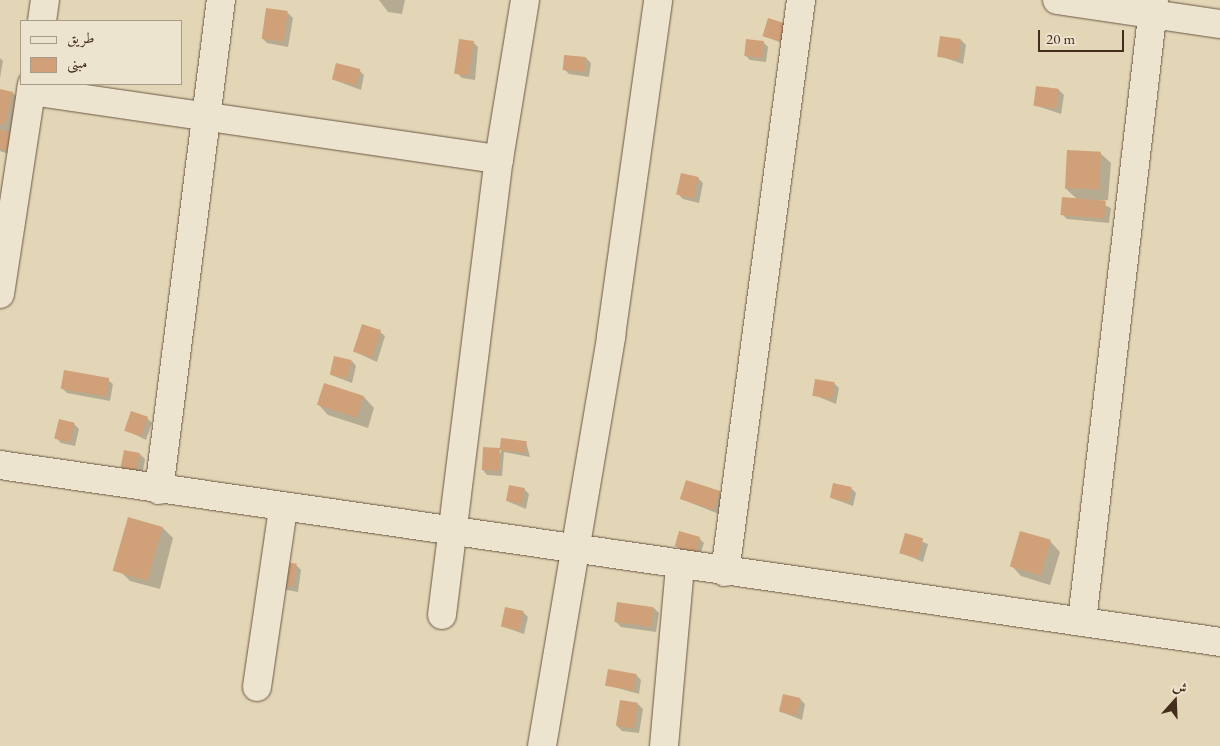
<!DOCTYPE html>
<meta charset="utf-8">
<style>
body{margin:0}
#map{position:relative;width:1220px;height:746px;overflow:hidden;background:#e3d6b7;font-family:"EB Garamond",Amiri,serif}
div>[style]{position:absolute}
[style*='--x']{left:calc(var(--x)*1px);top:calc(var(--y)*1px);width:calc(var(--w)*1px);rotate:calc(var(--a)*1deg)}
.shadow>*{inset:0;background:#0003}
.building>*{inset:0;background:#d0a179;transform-origin:0 0}
.roads{filter:drop-shadow(0 0 1px #6c5742) drop-shadow(0 0 1px #6c5742)}
.minor>*{height:28px;margin:-14px;padding:0 14px;transform-origin:14px;border-radius:14px;background:#ede4d0}
span{translate:-50% -50%;white-space:nowrap;text-align:center;line-height:1.15;-webkit-text-stroke:4.5px #ede4d0;paint-order:stroke}
.legend{position:absolute;left:20px;top:20px;width:162px;height:65px;box-sizing:border-box;background:#ede4d0;border:1px solid #a99b88;margin:0;padding:6px 9px;list-style:none;font-size:15px;color:#442d1b}
.legend li{display:flex;align-items:center;gap:10px;height:25px}
.legend b{width:25px;border:1px solid #a99b88}
.north{position:absolute;left:1150px;top:676px;width:50px;height:50px;-webkit-text-stroke:4px #ede4d0;paint-order:stroke;rotate:20deg;font-size:14px;font-weight:700;line-height:20px;text-align:center;color:#442d1b}
.north::after{content:'';display:block;margin:auto;width:18px;height:22px;background:#442d1b;clip-path:polygon(50% 0,100% 100%,50% 72%,0 100%)}
.scale{position:absolute;left:1038px;top:30px;width:86px;height:22px;box-sizing:border-box;border:2px solid #442d1b;border-top:0;padding-left:6px;font-size:15px;line-height:18px;white-space:nowrap;color:#442d1b;-webkit-text-stroke:4px #ede4d0;paint-order:stroke}
</style>
<div id="map">
<div class="shadow">
<i style="clip-path:polygon(379px 0,405px 0,402px 14px,388px 12px)"></i>
<i style="clip-path:polygon(288px 13px,293px 18px,288px 47px,267px 43px,262px 38px)"></i>
<i style="clip-path:polygon(769px 19px,787px 45px,764px 36px)"></i>
<i style="clip-path:polygon(961px 40px,966px 45px,963px 64px,939px 56px)"></i>
<i style="clip-path:polygon(473px 42px,478px 47px,475px 80px,462px 78px,457px 73px)"></i>
<i style="clip-path:polygon(763px 42px,768px 47px,766px 62px,750px 60px,745px 55px)"></i>
<i style="clip-path:polygon(565px 56px,586px 58px,591px 63px,589px 77px,569px 74px,564px 69px)"></i>
<i style="clip-path:polygon(0 58px,3px 61px,0 78px)"></i>
<i style="clip-path:polygon(359px 70px,364px 75px,361px 90px,334px 80px)"></i>
<i style="clip-path:polygon(0 90px,13px 93px,23px 103px,14px 156px,0 151px)"></i>
<i style="clip-path:polygon(1059px 90px,1064px 95px,1061px 114px,1034px 105px)"></i>
<i style="clip-path:polygon(1100px 153px,1111px 163px,1108px 200px,1096px 201px,1111px 208px,1109px 223px,1067px 219px,1062px 214px,1077px 199px,1065px 188px)"></i>
<i style="clip-path:polygon(698px 178px,703px 183px,699px 203px,683px 199px,678px 194px)"></i>
<i style="clip-path:polygon(380px 332px,385px 336px,377px 362px,355px 352px)"></i>
<i style="clip-path:polygon(352px 361px,356px 366px,352px 383px,331px 375px)"></i>
<i style="clip-path:polygon(108px 380px,113px 384px,110px 401px,67px 393px,62px 388px)"></i>
<i style="clip-path:polygon(834px 383px,839px 388px,836px 404px,814px 395px)"></i>
<i style="clip-path:polygon(324px 385px,364px 397px,374px 408px,368px 428px,328px 415px,318px 404px)"></i>
<i style="clip-path:polygon(147px 418px,152px 423px,146px 440px,126px 430px)"></i>
<i style="clip-path:polygon(74px 424px,79px 429px,75px 446px,61px 443px,56px 438px)"></i>
<i style="clip-path:polygon(502px 440px,526px 442px,530px 457px,504px 452px,502px 476px,487px 475px,483px 470px,501px 452px)"></i>
<i style="clip-path:polygon(140px 454px,145px 459px,142px 476px,127px 474px)"></i>
<i style="clip-path:polygon(851px 488px,856px 493px,853px 506px,831px 498px)"></i>
<i style="clip-path:polygon(524px 489px,529px 494px,526px 509px,507px 501px)"></i>
<i style="clip-path:polygon(719px 492px,724px 497px,719px 514px,681px 499px)"></i>
<i style="clip-path:polygon(129px 519px,163px 528px,173px 538px,160px 589px,130px 581px,120px 571px)"></i>
<i style="clip-path:polygon(906px 535px,928px 544px,923px 562px,902px 553px)"></i>
<i style="clip-path:polygon(699px 538px,704px 543px,701px 552px,680px 549px,701px 555px,681px 550px,676px 545px)"></i>
<i style="clip-path:polygon(1050px 541px,1060px 552px,1050px 585px,1021px 576px,1011px 565px)"></i>
<i style="clip-path:polygon(296px 565px,301px 570px,298px 592px,282px 589px)"></i>
<i style="clip-path:polygon(618px 603px,654px 608px,659px 613px,656px 632px,621px 627px,616px 622px)"></i>
<i style="clip-path:polygon(523px 612px,528px 617px,524px 634px,501px 626px)"></i>
<i style="clip-path:polygon(636px 675px,641px 680px,639px 694px,607px 685px)"></i>
<i style="clip-path:polygon(800px 699px,805px 704px,802px 720px,781px 712px)"></i>
<i style="clip-path:polygon(638px 704px,643px 709px,639px 733px,622px 731px,617px 726px)"></i>
</div>
<div class="building">
<i style="left:266px;top:8px;width:22px;height:31px;rotate:8deg"></i>
<i style="left:768px;top:18px;width:21px;height:19px;rotate:17deg"></i>
<i style="left:940px;top:36px;width:21px;height:21px;rotate:8deg"></i>
<i style="left:459px;top:39px;width:15px;height:35px;rotate:8deg"></i>
<i style="left:746px;top:39px;width:18px;height:17px;rotate:6deg"></i>
<i style="left:564px;top:55px;width:22px;height:15px;rotate:5deg"></i>
<i style="left:336px;top:63px;width:25px;height:17px;rotate:14deg"></i>
<i style="left:1036px;top:86px;width:23px;height:20px;rotate:7deg"></i>
<i style="clip-path:polygon(0 89px,13px 92px,5px 125px,0 124px)"></i>
<i style="clip-path:polygon(0 129px,15px 134px,9px 151px,0 149px)"></i>
<i style="left:1067px;top:150px;width:34px;height:38px;rotate:3deg"></i>
<i style="left:681px;top:173px;width:18px;height:22px;rotate:13deg"></i>
<i style="left:1062px;top:197px;width:44px;height:18px;rotate:5deg"></i>
<i style="left:362px;top:324px;width:20px;height:29px;rotate:18deg"></i>
<i style="left:334px;top:356px;width:18px;height:19px;rotate:13deg"></i>
<i style="left:64px;top:370px;width:46px;height:19px;rotate:10deg"></i>
<i style="left:815px;top:379px;width:20px;height:17px;rotate:9deg"></i>
<i style="left:324px;top:383px;width:42px;height:23px;rotate:18deg"></i>
<i style="left:131px;top:411px;width:18px;height:21px;rotate:19deg"></i>
<i style="left:59px;top:419px;width:16px;height:20px;rotate:14deg"></i>
<i style="left:501px;top:438px;width:26px;height:12px;rotate:7deg"></i>
<i style="left:483px;top:447px;width:17px;height:23px;rotate:3deg"></i>
<i style="left:124px;top:450px;width:16px;height:20px;rotate:11deg"></i>
<i style="left:686px;top:480px;width:36px;height:20px;rotate:18deg"></i>
<i style="left:833px;top:483px;width:19px;height:15px;rotate:12deg"></i>
<i style="left:509px;top:485px;width:16px;height:16px;rotate:11deg"></i>
<i style="left:128px;top:517px;width:36px;height:56px;rotate:16deg"></i>
<i style="left:679px;top:531px;width:22px;height:16px;rotate:16deg"></i>
<i style="left:1020px;top:531px;width:32px;height:37px;rotate:16deg"></i>
<i style="left:905px;top:533px;width:19px;height:21px;rotate:16deg"></i>
<i style="left:279px;top:561px;width:18px;height:23px;rotate:9deg"></i>
<i style="left:617px;top:602px;width:37px;height:20px;rotate:8deg"></i>
<i style="left:505px;top:607px;width:19px;height:20px;rotate:12deg"></i>
<i style="left:608px;top:669px;width:29px;height:17px;rotate:10deg"></i>
<i style="left:783px;top:694px;width:18px;height:18px;rotate:13deg"></i>
<i style="left:620px;top:700px;width:18px;height:26px;rotate:9deg"></i>
</div>
<div class="roads">
<div class="minor">
<i style="--x:1057;--y:0;--w:165;--a:8.4"></i>
<i style="--x:42;--y:21;--w:21;--a:-82"></i>
<i style="--x:31;--y:91;--w:473;--a:8.3"></i>
<i style="--x:0;--y:294;--w:212;--a:-81.3"></i>
<i style="--x:0;--y:465;--w:1233;--a:8.25"></i>
<i style="--x:159;--y:490;--w:494;--a:-82.8"></i>
<i style="--x:725;--y:572;--w:577;--a:-82.43"></i>
<i style="--x:442;--y:615;--w:460;--a:-82.9"></i>
<i style="--x:499;--y:159;--w:161;--a:-80.7"></i>
<i style="--x:1082;--y:621;--w:625;--a:-83.39"></i>
<i style="--x:257;--y:687;--w:181;--a:-81.7"></i>
<i style="--x:542;--y:746;--w:416;--a:-80.4"></i>
<i style="--x:611;--y:336;--w:339;--a:-82"></i>
<i style="--x:664;--y:746;--w:181;--a:-84.9"></i>
</div>
</div>
<ul class="legend">
<li><b style="height:6px;background:#ede4d0"></b>طريق</li>
<li><b style="height:14px;background:#d0a179"></b>مبنى</li>
</ul>
<div class="north">ش</div>
<div class="scale">20 m</div>
</div>
